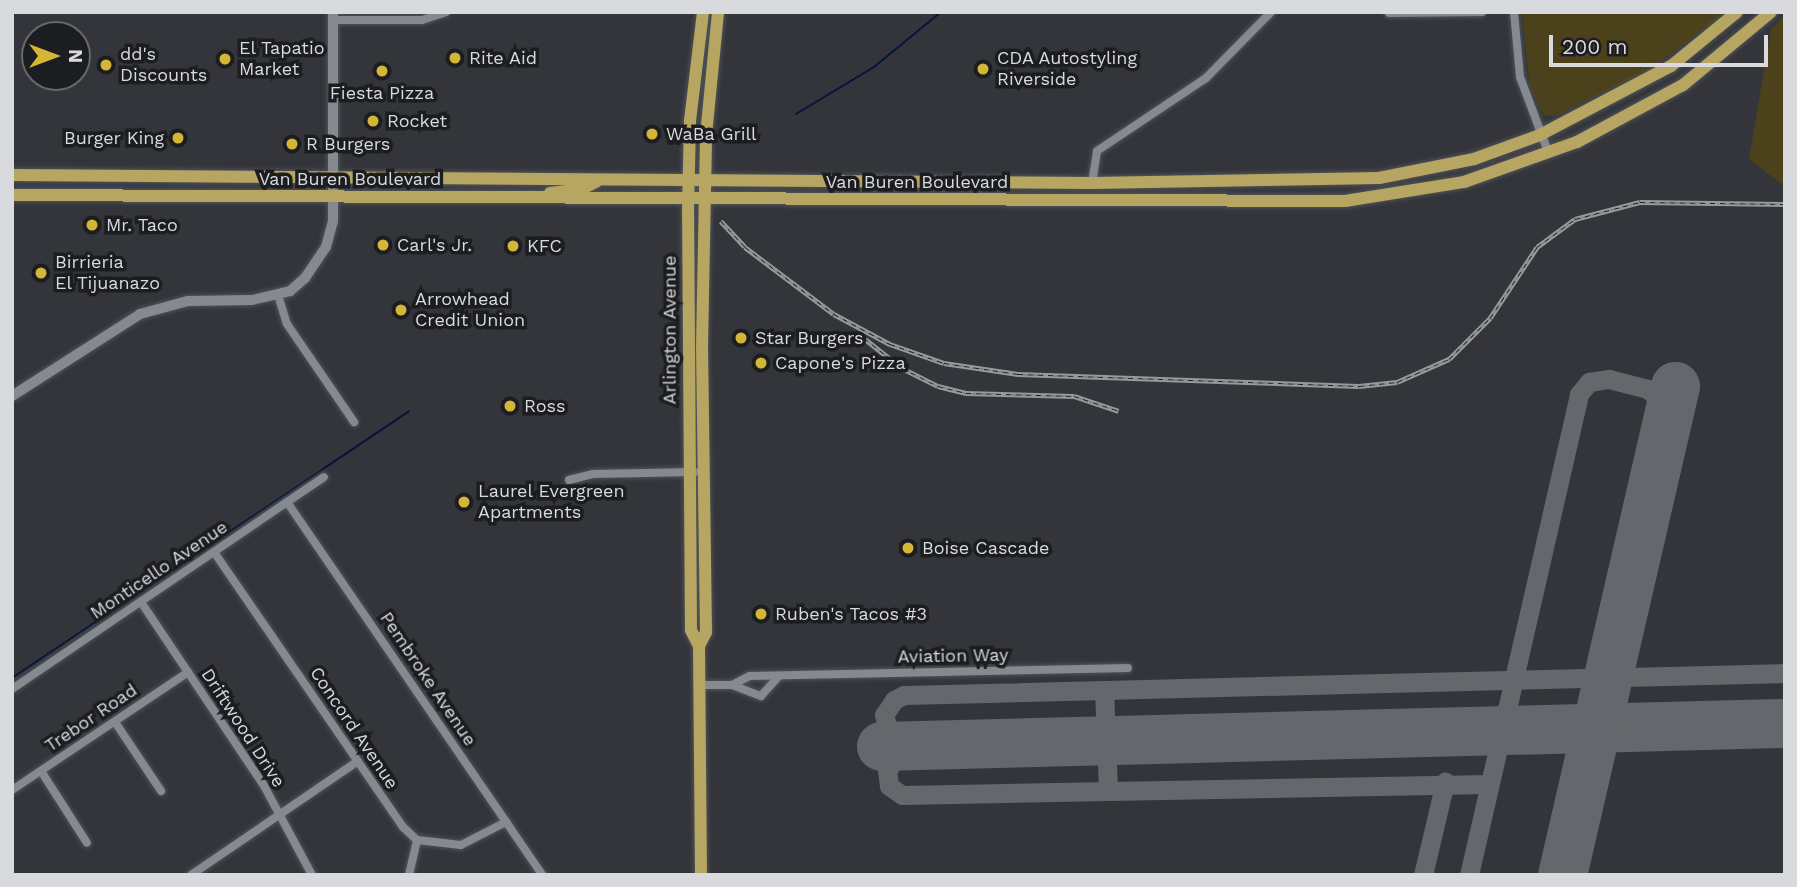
<!DOCTYPE html>
<style>
body{margin:0}
#map{position:relative;width:1797px;height:887px;overflow:hidden;background:#33353b;font-family:"Work Sans",sans-serif}
div>[style]{position:absolute}
[style*='--x']{left:calc(var(--x)*1px);top:calc(var(--y)*1px);width:calc(var(--w)*1px);rotate:calc(var(--a)*1deg)}
.green>*{inset:0;background:#4b411a}
.stream>*{height:2px;margin:-1px;padding:0 1px;transform-origin:1px;border-radius:1px;background:#06143d}
.taxiway>*{height:19px;margin:-9.5px;padding:0 9.5px;transform-origin:9.5px;border-radius:9.5px;background:#65676c}
.runway>*{height:49px;margin:-24.5px;padding:0 24.5px;transform-origin:24.5px;border-radius:24.5px;background:#65676c}
.roads{filter:drop-shadow(0 0 2px #4f5257) drop-shadow(0 0 2px #4f5257)}
.minor>*{height:8px;margin:-4px;padding:0 4px;transform-origin:4px;border-radius:4px;background:#858990}
.tertiary>*{height:10px;margin:-5px;padding:0 5px;transform-origin:5px;border-radius:5px;background:#858990}
.secondary>*{height:10px;margin:-5px;padding:0 5px;transform-origin:5px;border-radius:5px;background:#858990}
.primary>*{height:12px;margin:-6px;padding:0 6px;transform-origin:6px;border-radius:6px;background:#b6a661}
.rail>*{height:4.5px;margin-top:-2.25px;transform-origin:0;background:repeating-linear-gradient(90deg,#1c1d20 0 5px,#97999d 0 10px);box-sizing:border-box;border-block:2px solid #97999d}
.dots>*{width:19px;height:19px;translate:-50% -50%;box-sizing:border-box;border:4px solid #1c1d20;border-radius:50%}
span{translate:-50% -50%;white-space:nowrap;text-align:center;line-height:1.15;-webkit-text-stroke:7px #1c1d20;paint-order:stroke}
.poi-label{font-size:18px;color:#d8dade}
.left{translate:0 -50%;text-align:left}
.right{translate:-100% -50%;text-align:right}
.street-label{font-size:18px;color:#d8dade}
.frame{position:absolute;inset:0;border:14px solid #d8dade;pointer-events:none}
.north{position:absolute;left:21px;top:21px;width:70px;height:70px;box-sizing:border-box;background:#1c1d20;border:2px solid #67696c;border-radius:50%;rotate:90deg;font-size:19px;font-weight:700;line-height:28px;text-align:center;color:#d8dade}
.north::after{content:'';display:block;margin:auto;width:24px;height:32px;background:#d4b535;clip-path:polygon(50% 0,100% 100%,50% 72%,0 100%)}
.scale{position:absolute;left:1549px;top:35px;width:219px;height:32px;box-sizing:border-box;border:4px solid #d8dade;border-top:0;padding-left:9px;font-size:21px;line-height:24px;white-space:nowrap;color:#d8dade;-webkit-text-stroke:5px #1c1d20;paint-order:stroke}
</style>
<div id="map">
<div class="green">
<i style="clip-path:polygon(1522px 12px,1726px 12px,1651px 69px,1556px 116px,1544px 116px,1530px 88px)"></i>
<i style="clip-path:polygon(1785px 15px,1785px 187px,1749px 159px,1771px 29px)"></i>
</div>
<div class="stream">
<i style="--x:796;--y:114;--w:91;--a:-31.1"></i>
<i style="--x:874;--y:67;--w:87;--a:-39.4"></i>
<i style="--x:12;--y:678;--w:478;--a:-33.9"></i>
</div>
<div class="taxiway">
<i style="--x:1104;--y:690;--w:100;--a:87.7"></i>
<i style="--x:1489;--y:784;--w:587;--a:178.93"></i>
<i style="--x:902;--y:795;--w:16;--a:-145"></i>
<i style="--x:889;--y:786;--w:16;--a:-97"></i>
<i style="--x:887;--y:770;--w:33;--a:-50"></i>
<i style="--x:908;--y:745;--w:23;--a:-146"></i>
<i style="--x:889;--y:732;--w:18;--a:-106"></i>
<i style="--x:884;--y:715;--w:18;--a:-56"></i>
<i style="--x:894;--y:700;--w:11;--a:-27"></i>
<i style="--x:904;--y:695;--w:881;--a:-1.43"></i>
<i style="--x:1423;--y:875;--w:96;--a:-76.7"></i>
<i style="--x:1469;--y:875;--w:493;--a:-77.1"></i>
<i style="--x:1579;--y:394;--w:16;--a:-50"></i>
<i style="--x:1589;--y:382;--w:20;--a:-9"></i>
<i style="--x:1609;--y:379;--w:40;--a:14.4"></i>
<i style="--x:1648;--y:389;--w:31;--a:45"></i>
</div>
<div class="runway">
<i style="--x:881;--y:746;--w:904;--a:-1.46"></i>
<i style="--x:1562;--y:875;--w:502;--a:-76.99"></i>
</div>
<div class="roads">
<div class="minor">
<i style="--x:1514;--y:12;--w:65;--a:84.7"></i>
<i style="--x:1520;--y:77;--w:82;--a:69.4"></i>
<i style="--x:1389;--y:13;--w:93;--a:-0.6"></i>
<i style="--x:333;--y:20;--w:89;--a:0"></i>
<i style="--x:422;--y:20;--w:25;--a:-18"></i>
<i style="--x:1092;--y:183;--w:32;--a:-81"></i>
<i style="--x:1097;--y:151;--w:131;--a:-33.8"></i>
<i style="--x:1206;--y:78;--w:93;--a:-45.4"></i>
<i style="--x:278;--y:295;--w:30;--a:73"></i>
<i style="--x:287;--y:324;--w:119;--a:55.6"></i>
<i style="--x:569;--y:480;--w:25;--a:-14"></i>
<i style="--x:593;--y:474;--w:102;--a:-1.1"></i>
<i style="--x:287;--y:502;--w:452;--a:55.6"></i>
<i style="--x:214;--y:552;--w:334;--a:55.5"></i>
<i style="--x:403;--y:827;--w:19;--a:43"></i>
<i style="--x:417;--y:840;--w:44;--a:6.5"></i>
<i style="--x:461;--y:845;--w:51;--a:-27.1"></i>
<i style="--x:141;--y:602;--w:219;--a:56.2"></i>
<i style="--x:263;--y:784;--w:103;--a:61.7"></i>
<i style="--x:699;--y:685;--w:33;--a:0"></i>
<i style="--x:732;--y:685;--w:31;--a:21"></i>
<i style="--x:761;--y:696;--w:27;--a:-48"></i>
<i style="--x:732;--y:685;--w:20;--a:-27"></i>
<i style="--x:750;--y:676;--w:378;--a:-1.2"></i>
<i style="--x:12;--y:689;--w:377;--a:-34.2"></i>
<i style="--x:115;--y:722;--w:83;--a:56.3"></i>
<i style="--x:41;--y:771;--w:85;--a:57.4"></i>
<i style="--x:12;--y:790;--w:212;--a:-33.8"></i>
<i style="--x:191;--y:875;--w:202;--a:-34.3"></i>
<i style="--x:409;--y:875;--w:36;--a:-77"></i>
</div>
<div class="tertiary">
<i style="--x:333;--y:178;--w:166;--a:-90"></i>
</div>
<div class="secondary">
<i style="--x:12;--y:396;--w:152;--a:-32.6"></i>
<i style="--x:140;--y:314;--w:50;--a:-15.2"></i>
<i style="--x:188;--y:301;--w:64;--a:-0.9"></i>
<i style="--x:252;--y:300;--w:39;--a:-13"></i>
<i style="--x:290;--y:291;--w:20;--a:-41"></i>
<i style="--x:305;--y:278;--w:37;--a:-56"></i>
<i style="--x:326;--y:247;--w:27;--a:-75"></i>
<i style="--x:333;--y:221;--w:43;--a:-90"></i>
</div>
<div class="primary">
<i style="--x:12;--y:175;--w:1080;--a:0.42"></i>
<i style="--x:1092;--y:183;--w:287;--a:-1"></i>
<i style="--x:1379;--y:178;--w:97;--a:-11.3"></i>
<i style="--x:1474;--y:159;--w:70;--a:-20"></i>
<i style="--x:1540;--y:135;--w:148;--a:-27.8"></i>
<i style="--x:1671;--y:66;--w:85;--a:-39.3"></i>
<i style="--x:550;--y:193;--w:32;--a:-7"></i>
<i style="--x:582;--y:189;--w:16;--a:-27"></i>
<i style="--x:12;--y:195;--w:1333;--a:0.26"></i>
<i style="--x:1345;--y:201;--w:121;--a:-9.1"></i>
<i style="--x:1464;--y:182;--w:120;--a:-19.5"></i>
<i style="--x:1577;--y:142;--w:120;--a:-28.3"></i>
<i style="--x:1683;--y:85;--w:114;--a:-39.7"></i>
<i style="--x:699;--y:646;--w:16;--a:-63"></i>
<i style="--x:706;--y:632;--w:285;--a:-90.8"></i>
<i style="--x:702;--y:347;--w:212;--a:-88.9"></i>
<i style="--x:706;--y:135;--w:124;--a:-84.4"></i>
<i style="--x:701;--y:875;--w:229;--a:-90.5"></i>
<i style="--x:699;--y:646;--w:18;--a:-117"></i>
<i style="--x:691;--y:630;--w:419;--a:-90.4"></i>
<i style="--x:688;--y:211;--w:90;--a:-88.7"></i>
<i style="--x:690;--y:121;--w:110;--a:-83.2"></i>
</div>
</div>
<div class="rail">
<i style="--x:721;--y:221;--w:35;--a:47"></i>
<i style="--x:745;--y:247;--w:111;--a:37"></i>
<i style="--x:834;--y:314;--w:64;--a:28.2"></i>
<i style="--x:890;--y:344;--w:57;--a:19.4"></i>
<i style="--x:944;--y:363;--w:75;--a:8.5"></i>
<i style="--x:1018;--y:374;--w:341;--a:2"></i>
<i style="--x:1359;--y:386;--w:38;--a:-6"></i>
<i style="--x:1397;--y:382;--w:57;--a:-23.9"></i>
<i style="--x:1449;--y:359;--w:58;--a:-45"></i>
<i style="--x:1490;--y:318;--w:85;--a:-56.5"></i>
<i style="--x:1537;--y:247;--w:47;--a:-36.4"></i>
<i style="--x:1575;--y:219;--w:67;--a:-14.7"></i>
<i style="--x:1640;--y:202;--w:145;--a:0.8"></i>
<i style="--x:864;--y:338;--w:48;--a:38.3"></i>
<i style="--x:902;--y:368;--w:40;--a:26.6"></i>
<i style="--x:938;--y:386;--w:29;--a:14"></i>
<i style="--x:966;--y:393;--w:108;--a:1.6"></i>
<i style="--x:1074;--y:396;--w:47;--a:18.4"></i>
</div>
<div class="dots">
<i style="left:455px;top:58px;background:#d4b535"></i>
<i style="left:225px;top:59px;background:#d4b535"></i>
<i style="left:106px;top:65px;background:#d4b535"></i>
<i style="left:983px;top:69px;background:#d4b535"></i>
<i style="left:382px;top:71px;background:#d4b535"></i>
<i style="left:373px;top:121px;background:#d4b535"></i>
<i style="left:652px;top:134px;background:#d4b535"></i>
<i style="left:178px;top:138px;background:#d4b535"></i>
<i style="left:292px;top:144px;background:#d4b535"></i>
<i style="left:92px;top:225px;background:#d4b535"></i>
<i style="left:383px;top:245px;background:#d4b535"></i>
<i style="left:513px;top:246px;background:#d4b535"></i>
<i style="left:41px;top:273px;background:#d4b535"></i>
<i style="left:401px;top:310px;background:#d4b535"></i>
<i style="left:741px;top:338px;background:#d4b535"></i>
<i style="left:761px;top:363px;background:#d4b535"></i>
<i style="left:510px;top:406px;background:#d4b535"></i>
<i style="left:464px;top:502px;background:#d4b535"></i>
<i style="left:908px;top:548px;background:#d4b535"></i>
<i style="left:761px;top:614px;background:#d4b535"></i>
</div>
<div class="poi-label">
<span class="left" style="left:239px;top:59px">El Tapatio<br>Market</span>
<span class="left" style="left:120px;top:65px">dd's<br>Discounts</span>
<span class="left" style="left:469px;top:58px">Rite Aid</span>
<span class="left" style="left:997px;top:69px">CDA Autostyling<br>Riverside</span>
<span style="left:382px;top:93px">Fiesta Pizza</span>
<span class="left" style="left:387px;top:121px">Rocket</span>
<span class="left" style="left:666px;top:134px">WaBa Grill</span>
<span class="right" style="left:164px;top:138px">Burger King</span>
<span class="left" style="left:306px;top:144px">R Burgers</span>
<span class="left" style="left:106px;top:225px">Mr. Taco</span>
<span class="left" style="left:397px;top:245px">Carl's Jr.</span>
<span class="left" style="left:527px;top:246px">KFC</span>
<span class="left" style="left:55px;top:273px">Birrieria<br>El Tijuanazo</span>
<span class="left" style="left:415px;top:310px">Arrowhead<br>Credit Union</span>
<span class="left" style="left:755px;top:338px">Star Burgers</span>
<span class="left" style="left:775px;top:363px">Capone's Pizza</span>
<span class="left" style="left:524px;top:406px">Ross</span>
<span class="left" style="left:478px;top:502px">Laurel Evergreen<br>Apartments</span>
<span class="left" style="left:922px;top:548px">Boise Cascade</span>
<span class="left" style="left:775px;top:614px">Ruben's Tacos #3</span>
</div>
<div class="street-label">
<span style="left:350px;top:179px">Van Buren Boulevard</span>
<span style="left:917px;top:182px">Van Buren Boulevard</span>
<span style="left:670px;top:330px;rotate:-90deg">Arlington Avenue</span>
<span style="left:159px;top:570px;rotate:-34deg">Monticello Avenue</span>
<span style="left:953px;top:656px;rotate:-1deg">Aviation Way</span>
<span style="left:428px;top:679px;rotate:56deg">Pembroke Avenue</span>
<span style="left:91px;top:718px;rotate:-34deg">Trebor Road</span>
<span style="left:243px;top:728px;rotate:57deg">Driftwood Drive</span>
<span style="left:354px;top:728px;rotate:56deg">Concord Avenue</span>
</div>
<div class="frame"></div>
<div class="north">N</div>
<div class="scale">200 m</div>
</div>
